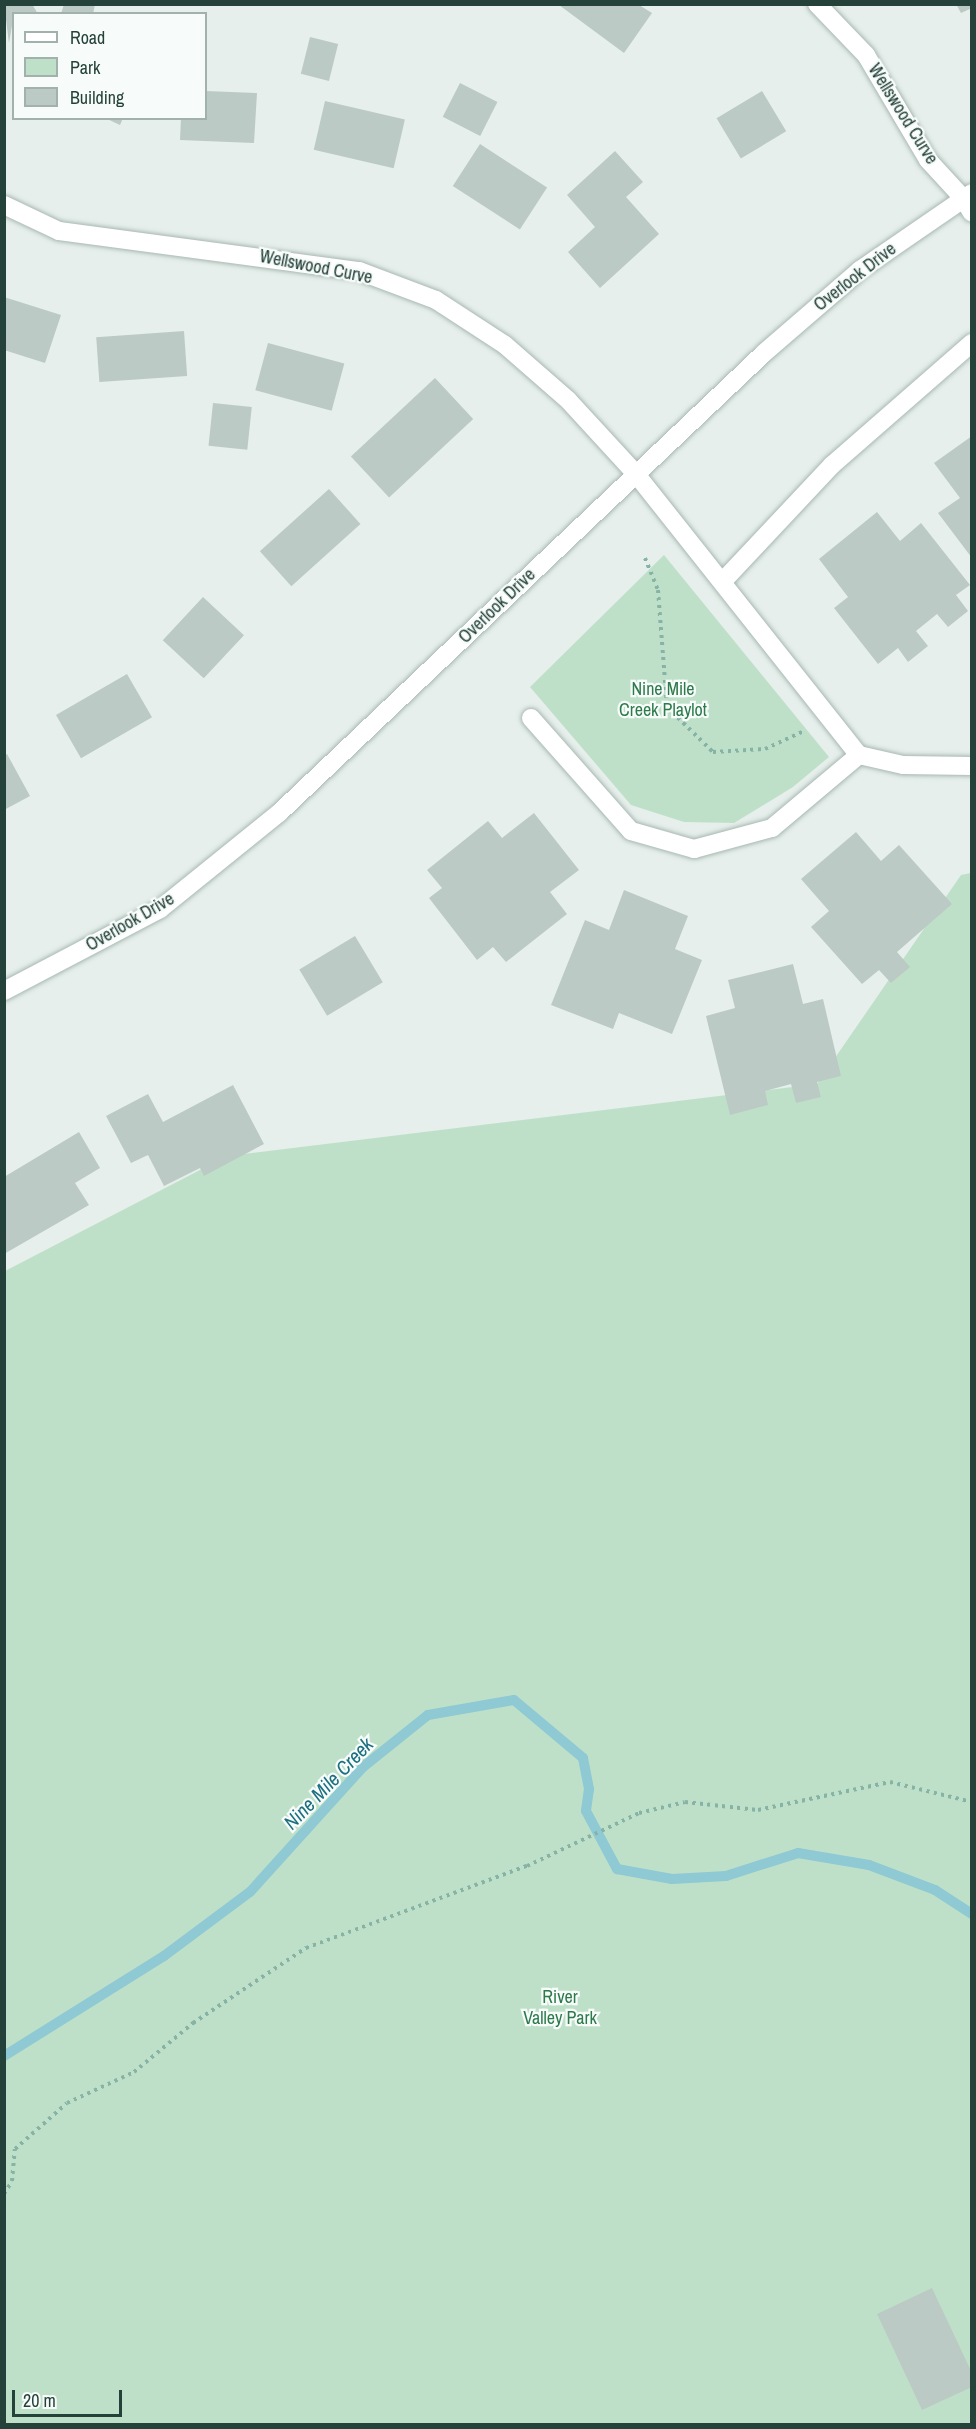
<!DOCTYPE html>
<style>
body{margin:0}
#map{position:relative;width:976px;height:2429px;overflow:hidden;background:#e6efeb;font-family:"Archivo Narrow",sans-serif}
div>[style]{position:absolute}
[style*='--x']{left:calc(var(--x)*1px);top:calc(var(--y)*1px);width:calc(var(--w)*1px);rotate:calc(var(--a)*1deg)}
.green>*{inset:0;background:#bfe0c8}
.stream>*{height:10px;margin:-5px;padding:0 5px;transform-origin:5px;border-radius:5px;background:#8ec9d4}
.building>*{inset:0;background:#bbcac4;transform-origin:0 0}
.path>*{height:4px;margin-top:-2px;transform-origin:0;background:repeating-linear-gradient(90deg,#86b3a5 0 3px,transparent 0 7.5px)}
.roads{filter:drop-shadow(0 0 2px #a8b8b2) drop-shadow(0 0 2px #a8b8b2)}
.service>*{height:18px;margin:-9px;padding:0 9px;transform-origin:9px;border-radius:9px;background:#fff}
.minor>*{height:18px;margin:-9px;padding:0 9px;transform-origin:9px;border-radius:9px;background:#fff}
span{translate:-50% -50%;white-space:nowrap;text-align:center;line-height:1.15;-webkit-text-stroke:4.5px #f7fbf9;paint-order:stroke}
.street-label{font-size:18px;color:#24423a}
.park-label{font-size:18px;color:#2d7a4b}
.water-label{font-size:20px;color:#1c6f80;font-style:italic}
.frame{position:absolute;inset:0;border:6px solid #24423a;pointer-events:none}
.legend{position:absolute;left:12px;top:12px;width:195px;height:108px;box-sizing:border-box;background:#f7fbf9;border:2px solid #a3b1ad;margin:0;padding:8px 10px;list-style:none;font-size:18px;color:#24423a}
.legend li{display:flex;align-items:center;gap:12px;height:30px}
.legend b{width:30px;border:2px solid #a3b1ad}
.scale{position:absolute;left:12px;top:2390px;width:110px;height:27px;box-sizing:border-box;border:3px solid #24423a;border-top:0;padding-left:8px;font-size:18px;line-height:21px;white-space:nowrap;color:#24423a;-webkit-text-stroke:4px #f7fbf9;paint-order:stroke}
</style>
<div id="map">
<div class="green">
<i style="clip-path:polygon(664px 555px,829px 757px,793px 787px,734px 823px,684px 822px,631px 805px,530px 687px)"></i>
<i style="clip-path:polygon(971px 873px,971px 2424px,5px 2424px,5px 1271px,227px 1156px,817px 1084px,961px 875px)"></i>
</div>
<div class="stream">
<i style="--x:4;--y:2056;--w:189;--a:-32"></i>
<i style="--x:164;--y:1956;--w:107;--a:-36.7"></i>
<i style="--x:250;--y:1892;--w:169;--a:-47.9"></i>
<i style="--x:363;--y:1767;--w:83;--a:-38.7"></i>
<i style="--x:428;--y:1715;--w:87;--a:-9.9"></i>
<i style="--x:514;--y:1700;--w:90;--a:40"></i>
<i style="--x:583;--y:1758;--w:32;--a:79"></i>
<i style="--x:589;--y:1789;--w:22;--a:98"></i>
<i style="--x:586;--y:1811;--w:66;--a:61.9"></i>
<i style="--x:617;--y:1869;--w:56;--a:10.3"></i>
<i style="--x:672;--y:1879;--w:54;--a:-3.2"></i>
<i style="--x:726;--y:1876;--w:76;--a:-17.7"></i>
<i style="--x:798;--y:1853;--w:72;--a:9.6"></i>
<i style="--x:869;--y:1865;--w:71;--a:20.7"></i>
<i style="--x:935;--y:1890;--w:44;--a:33"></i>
</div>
<div class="building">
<i style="clip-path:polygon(4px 4px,32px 4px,38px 14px,14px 14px,9px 43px)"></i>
<i style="clip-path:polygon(64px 4px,95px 4px,93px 14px,61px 14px)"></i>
<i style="clip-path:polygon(956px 4px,972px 4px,972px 8px,961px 13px)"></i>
<i style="clip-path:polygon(559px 5px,639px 5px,652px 13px,624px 53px)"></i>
<i style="left:310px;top:37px;width:29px;height:38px;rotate:14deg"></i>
<i style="left:460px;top:83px;width:42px;height:38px;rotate:27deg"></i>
<i style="clip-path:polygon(206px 91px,257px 93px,254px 143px,180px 140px,181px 118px,206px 118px)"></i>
<i style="left:762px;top:91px;width:47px;height:53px;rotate:59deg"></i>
<i style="left:325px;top:101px;width:82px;height:50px;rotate:13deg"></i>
<i style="clip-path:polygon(105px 118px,123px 118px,120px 125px)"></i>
<i style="left:480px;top:144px;width:80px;height:50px;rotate:33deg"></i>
<i style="clip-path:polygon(615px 151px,643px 182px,626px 197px,659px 234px,600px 288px,568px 252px,595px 227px,567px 195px)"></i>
<i style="clip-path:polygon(4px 297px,61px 315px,45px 363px,4px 350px)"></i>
<i style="left:184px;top:331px;width:45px;height:88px;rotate:86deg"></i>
<i style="left:268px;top:343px;width:79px;height:49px;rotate:15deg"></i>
<i style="left:435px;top:378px;width:56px;height:115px;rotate:47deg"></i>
<i style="left:213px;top:403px;width:39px;height:43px;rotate:6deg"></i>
<i style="clip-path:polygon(972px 436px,972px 558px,938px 513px,960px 498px,934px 463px)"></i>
<i style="left:329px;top:489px;width:47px;height:93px;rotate:48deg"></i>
<i style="clip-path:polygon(877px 512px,900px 541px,921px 523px,970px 585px,956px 595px,968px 611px,948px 627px,937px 614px,916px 631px,928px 646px,908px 662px,898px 648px,878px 664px,834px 608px,848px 597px,819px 559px)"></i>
<i style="left:203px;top:597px;width:56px;height:59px;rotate:43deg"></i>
<i style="left:127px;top:674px;width:50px;height:82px;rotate:60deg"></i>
<i style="clip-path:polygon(7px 754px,30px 796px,4px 810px,4px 756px)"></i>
<i style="clip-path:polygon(534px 813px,579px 870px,550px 892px,567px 914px,506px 962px,493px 947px,477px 960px,429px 898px,442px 888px,427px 870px,488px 821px,502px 838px)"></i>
<i style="clip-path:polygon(856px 832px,881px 861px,899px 845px,952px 904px,897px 952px,910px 967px,891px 983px,879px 970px,862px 984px,811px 927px,829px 911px,801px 879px)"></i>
<i style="clip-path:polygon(624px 890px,688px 916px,675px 949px,702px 960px,672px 1034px,619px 1013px,613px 1029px,551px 1005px,585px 920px,609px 930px)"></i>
<i style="left:355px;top:936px;width:54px;height:65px;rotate:59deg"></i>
<i style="clip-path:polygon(793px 964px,803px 1004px,823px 999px,841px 1076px,817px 1082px,821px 1097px,796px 1103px,791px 1084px,765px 1091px,768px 1105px,730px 1115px,706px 1016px,735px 1008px,728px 980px)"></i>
<i style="clip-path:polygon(233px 1085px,264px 1144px,204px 1176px,200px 1168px,164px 1186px,148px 1155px,131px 1163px,106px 1116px,148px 1094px,163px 1122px)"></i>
<i style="clip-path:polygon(79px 1132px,100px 1168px,75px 1183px,89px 1205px,4px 1254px,4px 1177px)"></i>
<i style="clip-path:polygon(932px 2288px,972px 2373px,972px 2387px,922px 2410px,877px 2314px)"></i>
</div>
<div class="path">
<i style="--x:645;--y:558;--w:35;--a:68"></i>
<i style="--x:658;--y:590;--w:117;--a:85.6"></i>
<i style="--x:667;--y:707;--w:64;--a:44.4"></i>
<i style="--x:713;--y:752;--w:52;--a:-3.3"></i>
<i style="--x:765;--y:749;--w:43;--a:-24.8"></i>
<i style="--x:4;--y:2194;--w:15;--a:-58"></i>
<i style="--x:12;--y:2181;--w:32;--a:-85"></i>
<i style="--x:15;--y:2149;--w:69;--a:-41.5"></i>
<i style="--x:67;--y:2103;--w:74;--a:-24.8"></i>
<i style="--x:134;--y:2072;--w:77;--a:-39.7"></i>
<i style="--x:193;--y:2023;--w:136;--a:-33.6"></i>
<i style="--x:306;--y:1948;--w:236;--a:-20.4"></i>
<i style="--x:527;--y:1866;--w:124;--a:-25.3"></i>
<i style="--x:639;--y:1813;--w:47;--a:-13.4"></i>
<i style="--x:685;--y:1802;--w:73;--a:6.3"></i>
<i style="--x:758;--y:1810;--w:135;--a:-12"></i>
<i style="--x:890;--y:1782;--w:84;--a:13.7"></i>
</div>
<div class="roads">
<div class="service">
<i style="--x:963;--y:198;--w:17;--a:59"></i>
<i style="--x:636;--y:474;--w:359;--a:51.6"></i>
<i style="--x:859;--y:755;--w:45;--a:12.8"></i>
<i style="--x:903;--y:765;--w:69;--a:0.8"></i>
<i style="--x:724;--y:580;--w:158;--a:-46.8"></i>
<i style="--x:832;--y:465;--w:186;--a:-41.1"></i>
<i style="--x:531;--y:718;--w:151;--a:48.5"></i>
<i style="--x:631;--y:831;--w:66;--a:15.9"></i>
<i style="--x:694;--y:849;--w:81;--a:-15.1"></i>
<i style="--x:772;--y:828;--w:114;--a:-40"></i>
</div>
<div class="minor">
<i style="--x:817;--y:4;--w:71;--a:46.1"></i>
<i style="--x:866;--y:55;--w:122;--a:59.4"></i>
<i style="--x:928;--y:160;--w:52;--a:47.4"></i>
<i style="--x:4;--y:205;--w:61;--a:25.3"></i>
<i style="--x:59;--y:231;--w:303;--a:7.6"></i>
<i style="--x:359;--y:271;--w:82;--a:20.6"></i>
<i style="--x:436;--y:300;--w:82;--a:33.1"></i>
<i style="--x:505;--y:345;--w:84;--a:41.1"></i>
<i style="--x:568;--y:400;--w:100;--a:47.4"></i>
<i style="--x:4;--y:991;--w:176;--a:-27.7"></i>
<i style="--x:160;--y:909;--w:153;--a:-38.9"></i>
<i style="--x:279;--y:813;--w:668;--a:-43.48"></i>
<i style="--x:764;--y:353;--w:127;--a:-40.8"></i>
<i style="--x:860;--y:270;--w:136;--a:-34.5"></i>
</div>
</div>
<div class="street-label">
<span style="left:903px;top:114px;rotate:58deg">Wellswood Curve</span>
<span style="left:316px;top:267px;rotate:11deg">Wellswood Curve</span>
<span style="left:855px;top:277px;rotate:-38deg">Overlook Drive</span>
<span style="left:497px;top:606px;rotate:-44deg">Overlook Drive</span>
<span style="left:130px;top:922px;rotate:-30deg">Overlook Drive</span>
</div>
<div class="park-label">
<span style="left:663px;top:700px">Nine Mile<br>Creek Playlot</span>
<span style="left:560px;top:2008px">River<br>Valley Park</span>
</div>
<div class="water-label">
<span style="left:328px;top:1783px;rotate:-46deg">Nine Mile Creek</span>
</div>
<div class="frame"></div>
<ul class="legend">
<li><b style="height:8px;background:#fff"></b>Road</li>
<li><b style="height:16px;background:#bfe0c8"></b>Park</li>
<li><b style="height:16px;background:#bbcac4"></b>Building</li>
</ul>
<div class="scale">20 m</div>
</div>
